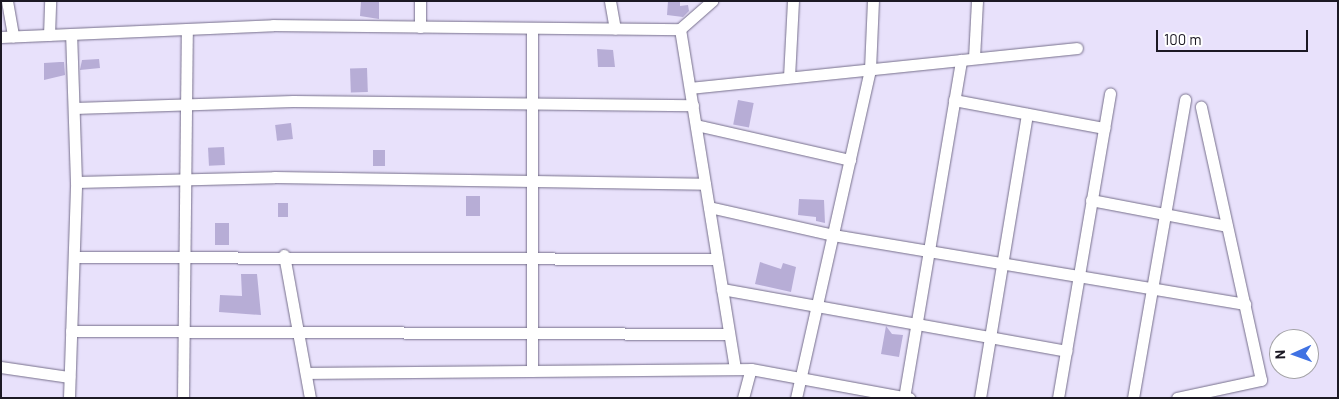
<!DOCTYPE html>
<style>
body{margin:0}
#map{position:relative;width:1339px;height:399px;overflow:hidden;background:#e8e1fb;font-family:Barlow,sans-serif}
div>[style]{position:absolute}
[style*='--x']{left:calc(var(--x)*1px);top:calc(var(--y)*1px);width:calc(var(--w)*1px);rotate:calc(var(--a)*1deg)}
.building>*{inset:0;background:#b7add6;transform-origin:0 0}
.roads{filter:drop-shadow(0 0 1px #766f8b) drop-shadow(0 0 1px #766f8b)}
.minor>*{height:11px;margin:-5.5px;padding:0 5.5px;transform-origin:5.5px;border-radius:5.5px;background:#fff}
span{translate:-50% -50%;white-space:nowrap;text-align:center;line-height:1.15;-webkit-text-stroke:4px #fff;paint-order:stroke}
.frame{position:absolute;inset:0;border:2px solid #1c1924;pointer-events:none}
.north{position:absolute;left:1269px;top:329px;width:50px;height:50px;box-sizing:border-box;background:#fff;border:1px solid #a4a3a7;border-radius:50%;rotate:268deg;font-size:14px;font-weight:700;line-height:20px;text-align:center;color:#1c1924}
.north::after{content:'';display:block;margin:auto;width:18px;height:22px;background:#4072e3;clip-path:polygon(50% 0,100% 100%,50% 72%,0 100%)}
.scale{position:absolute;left:1156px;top:30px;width:152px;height:22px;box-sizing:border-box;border:2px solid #1c1924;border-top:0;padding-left:6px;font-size:15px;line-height:18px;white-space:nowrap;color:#1c1924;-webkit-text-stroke:4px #fff;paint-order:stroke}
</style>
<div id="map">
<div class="building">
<i style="clip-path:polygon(361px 1px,379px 2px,379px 19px,360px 16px)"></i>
<i style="clip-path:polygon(668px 1px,680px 1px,680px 6px,688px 5px,689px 11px,683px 17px,667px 15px)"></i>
<i style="clip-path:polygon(597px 49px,613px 50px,615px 67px,598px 67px)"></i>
<i style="clip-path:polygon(99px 59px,100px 68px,80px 70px,82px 60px)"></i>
<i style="clip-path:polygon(60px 62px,64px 62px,65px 75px,44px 80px,44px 63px)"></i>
<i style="left:367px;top:68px;width:24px;height:17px;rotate:88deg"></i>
<i style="left:738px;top:100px;width:16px;height:25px;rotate:11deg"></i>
<i style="left:291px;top:123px;width:16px;height:16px;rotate:83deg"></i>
<i style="left:224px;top:147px;width:18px;height:16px;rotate:87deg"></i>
<i style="left:373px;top:150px;width:12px;height:16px"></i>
<i style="left:466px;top:196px;width:14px;height:20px"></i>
<i style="clip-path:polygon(799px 199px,824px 200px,825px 223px,816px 221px,816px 217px,798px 215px)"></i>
<i style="left:278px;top:203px;width:10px;height:14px"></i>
<i style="left:215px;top:223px;width:14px;height:22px"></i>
<i style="clip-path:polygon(760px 262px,781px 269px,783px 263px,796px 267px,791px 292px,755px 284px)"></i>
<i style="clip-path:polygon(241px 274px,257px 274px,261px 315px,219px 312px,220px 295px,242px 296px)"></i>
<i style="clip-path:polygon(886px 326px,892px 334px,903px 335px,899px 357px,881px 354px)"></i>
</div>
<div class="roads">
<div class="minor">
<i style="--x:7;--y:1;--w:36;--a:80"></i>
<i style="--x:420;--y:1;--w:26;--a:90"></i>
<i style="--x:610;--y:1;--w:28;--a:80"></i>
<i style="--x:680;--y:29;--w:344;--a:80.8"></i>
<i style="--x:49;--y:35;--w:34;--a:-88"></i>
<i style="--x:1;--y:37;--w:272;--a:-2.5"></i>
<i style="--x:273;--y:25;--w:407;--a:0.6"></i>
<i style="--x:680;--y:29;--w:43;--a:-41.2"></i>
<i style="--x:974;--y:58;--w:57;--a:-87"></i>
<i style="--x:789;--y:77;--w:76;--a:-87"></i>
<i style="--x:690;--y:88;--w:389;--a:-5.9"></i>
<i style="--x:954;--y:100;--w:153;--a:10.6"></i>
<i style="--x:74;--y:108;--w:219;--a:-1.8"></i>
<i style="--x:293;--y:101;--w:400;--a:0.6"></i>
<i style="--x:696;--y:125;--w:158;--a:12.8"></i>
<i style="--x:76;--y:182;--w:198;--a:-1.4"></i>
<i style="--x:274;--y:177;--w:431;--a:0.9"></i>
<i style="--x:1091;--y:200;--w:138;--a:10.8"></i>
<i style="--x:709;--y:207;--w:127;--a:12.7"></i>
<i style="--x:833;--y:235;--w:418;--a:9.5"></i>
<i style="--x:284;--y:255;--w:145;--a:79.7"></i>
<i style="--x:74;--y:257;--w:643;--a:0.18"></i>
<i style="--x:722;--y:289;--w:350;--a:10.2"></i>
<i style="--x:71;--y:331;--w:658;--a:0.26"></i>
<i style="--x:1;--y:367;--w:69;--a:8.4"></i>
<i style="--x:532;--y:371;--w:343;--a:-90"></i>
<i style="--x:306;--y:373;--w:445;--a:-0.5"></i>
<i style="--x:751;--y:369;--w:161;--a:10.4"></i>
<i style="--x:69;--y:398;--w:216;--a:-88.1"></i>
<i style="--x:76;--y:182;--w:148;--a:-91.9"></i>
<i style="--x:183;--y:398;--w:369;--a:-89.4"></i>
<i style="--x:743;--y:398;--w:30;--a:-75"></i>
<i style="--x:796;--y:398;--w:337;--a:-77.3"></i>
<i style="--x:870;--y:69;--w:68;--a:-87.5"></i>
<i style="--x:904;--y:398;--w:343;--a:-80.4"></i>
<i style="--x:980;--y:398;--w:288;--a:-80.6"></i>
<i style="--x:1058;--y:398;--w:309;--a:-80.3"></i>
<i style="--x:1133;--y:398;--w:303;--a:-80.1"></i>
<i style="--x:1177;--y:398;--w:86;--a:-12.1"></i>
<i style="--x:1261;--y:380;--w:280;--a:-102.4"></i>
</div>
</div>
<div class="frame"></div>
<div class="north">N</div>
<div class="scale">100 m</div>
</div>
